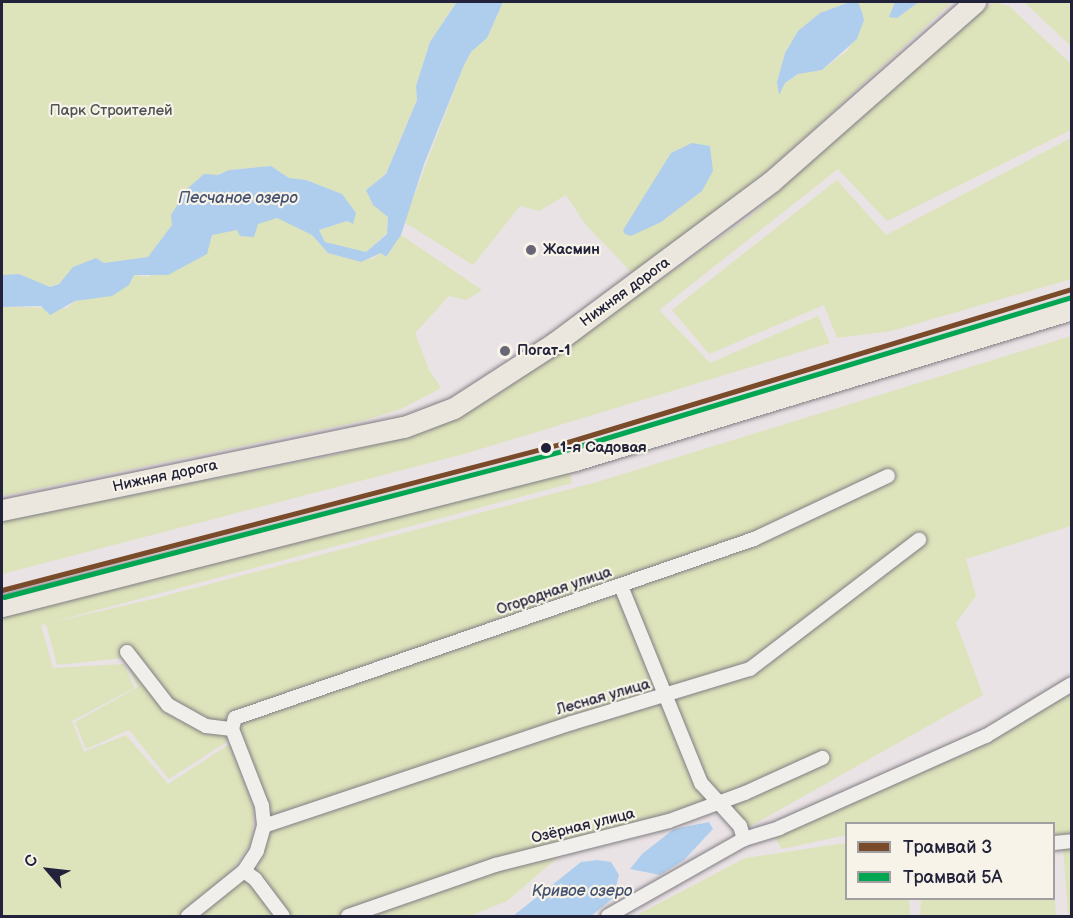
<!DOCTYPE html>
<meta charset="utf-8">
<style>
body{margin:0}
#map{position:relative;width:1073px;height:918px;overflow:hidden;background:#eae3e5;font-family:"Balsamiq Sans",sans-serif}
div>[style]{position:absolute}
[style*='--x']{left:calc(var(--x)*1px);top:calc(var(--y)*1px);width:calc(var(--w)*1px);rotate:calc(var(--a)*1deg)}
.green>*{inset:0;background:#dde3ba}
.water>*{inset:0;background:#afceed}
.roads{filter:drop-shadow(0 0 2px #807d83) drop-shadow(0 0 2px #807d83)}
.street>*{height:14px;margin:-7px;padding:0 7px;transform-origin:7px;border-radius:7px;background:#f1efec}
.primary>*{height:21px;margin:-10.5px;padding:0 10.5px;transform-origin:10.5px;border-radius:10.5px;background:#ebe6de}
.tram-1>*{height:4.5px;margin:-2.25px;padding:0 2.25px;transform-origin:2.25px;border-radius:2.25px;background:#7a4b2a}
.tram-2>*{height:4.5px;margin:-2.25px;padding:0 2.25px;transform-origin:2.25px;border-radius:2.25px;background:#00a651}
.dots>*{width:16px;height:16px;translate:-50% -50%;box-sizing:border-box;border:3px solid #f7f3e8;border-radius:50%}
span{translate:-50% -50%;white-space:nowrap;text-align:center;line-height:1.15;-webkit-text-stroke:4.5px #f7f3e8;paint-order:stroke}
.park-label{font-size:15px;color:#4e5252}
.poi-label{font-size:15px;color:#22223b;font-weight:700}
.left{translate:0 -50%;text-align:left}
.street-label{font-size:15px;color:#22223b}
.stop-label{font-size:15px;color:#22223b;font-weight:700}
.water-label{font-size:16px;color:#455372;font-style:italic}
.frame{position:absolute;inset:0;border:3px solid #22223b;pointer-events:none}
.legend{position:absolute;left:845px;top:822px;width:210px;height:78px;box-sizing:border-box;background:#f7f3e8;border:2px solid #a29fa3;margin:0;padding:8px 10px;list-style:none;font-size:18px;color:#22223b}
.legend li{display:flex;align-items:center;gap:12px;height:30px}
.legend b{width:30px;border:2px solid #a29fa3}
.north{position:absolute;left:18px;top:840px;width:60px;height:60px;-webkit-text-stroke:4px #f7f3e8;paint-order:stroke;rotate:298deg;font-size:16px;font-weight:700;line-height:24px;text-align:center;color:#22223b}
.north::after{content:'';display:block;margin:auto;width:21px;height:27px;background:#22223b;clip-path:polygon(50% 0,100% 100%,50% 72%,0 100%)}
</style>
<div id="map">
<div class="green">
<i style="clip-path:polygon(2px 2px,456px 2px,430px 42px,416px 86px,417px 99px,386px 174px,366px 190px,373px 205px,388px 216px,387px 233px,366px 252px,324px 242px,319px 230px,347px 221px,353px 224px,342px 194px,306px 180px,289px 178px,271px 166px,229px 170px,218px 175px,148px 257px,104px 263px,50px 287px,19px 274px,2px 275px)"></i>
<i style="clip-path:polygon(evenodd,503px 2px,850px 2px,820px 13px,798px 31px,785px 53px,777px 82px,785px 83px,802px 72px,822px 70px,848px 50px,864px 20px,856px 2px,895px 2px,890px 16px,897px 18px,919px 2px,952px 2px,778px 162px,634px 275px,585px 224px,566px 195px,539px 211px,520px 206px,473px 265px,404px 222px,464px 65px,471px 52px,487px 38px,503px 2px,710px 146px,712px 163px,702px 191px,653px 226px,645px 228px,632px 220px,671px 153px,681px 148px,710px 146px)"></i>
<i style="clip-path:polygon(995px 2px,1009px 6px,1071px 64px,1071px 130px,887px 221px,838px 169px,659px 310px,710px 363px,818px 316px,830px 343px,464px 454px,2px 574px,2px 521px,329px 456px,403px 437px,460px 416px,495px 396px,752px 215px,969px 18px)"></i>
<i style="clip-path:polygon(1024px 2px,1071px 2px,1071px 46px)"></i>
<i style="clip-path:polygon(1071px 138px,1071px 279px,891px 331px,837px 338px,824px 305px,709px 354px,672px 310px,837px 180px,886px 235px)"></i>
<i style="clip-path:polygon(277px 217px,312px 235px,328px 253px,372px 259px,381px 253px,386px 257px,401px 235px,482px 290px,466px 300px,449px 296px,415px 333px,429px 370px,441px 388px,401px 409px,362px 421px,2px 496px,2px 307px,67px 308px,75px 301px,93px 298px,134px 275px,148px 277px,212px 235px)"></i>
<i style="clip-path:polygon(1071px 336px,1071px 526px,966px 559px,976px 596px,956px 623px,983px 695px,749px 827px,721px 799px,579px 839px,507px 901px,470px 916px,195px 916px,198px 910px,256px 871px,270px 819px,238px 725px,225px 743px,169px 779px,129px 730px,86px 749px,75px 722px,138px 687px,123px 658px,57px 665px,46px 624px,41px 625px,53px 668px,124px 664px,134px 688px,72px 721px,84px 752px,126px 735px,168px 784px,230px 744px,254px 808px,252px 842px,234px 868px,183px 916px,2px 916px,2px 613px,569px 470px,572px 483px,49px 623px,153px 599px,597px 482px)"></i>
<i style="clip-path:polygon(1071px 690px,1071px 834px,1054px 836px,1054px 824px,846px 824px,846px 835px,782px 849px,775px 838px,824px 810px,968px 753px)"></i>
<i style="clip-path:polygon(846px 843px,846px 898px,909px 899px,910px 916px,635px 916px,745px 858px)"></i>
<i style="clip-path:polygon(1071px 845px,1071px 916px,1068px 916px,1063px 846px)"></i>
<i style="clip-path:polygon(1054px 883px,1056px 916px,920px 916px,921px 899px,1054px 898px)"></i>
</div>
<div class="water">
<i style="clip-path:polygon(850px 2px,858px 2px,862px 12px,864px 20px,857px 39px,822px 70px,798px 74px,785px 83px,779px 95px,777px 82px,785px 53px,798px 31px,820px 13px)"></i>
<i style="clip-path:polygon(895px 2px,919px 2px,897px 18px,889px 17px)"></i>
<i style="clip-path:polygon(456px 3px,503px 2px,487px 38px,471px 52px,464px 65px,424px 164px,401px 235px,386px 257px,381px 253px,361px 262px,328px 253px,312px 235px,277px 218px,258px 224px,254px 237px,240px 236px,237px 230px,212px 235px,207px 254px,168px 275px,134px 275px,129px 285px,112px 296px,75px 301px,50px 315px,41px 306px,2px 307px,2px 275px,19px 274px,50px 287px,59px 284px,73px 267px,96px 258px,104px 263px,148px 257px,172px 225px,171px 215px,187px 189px,204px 174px,218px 175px,229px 170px,271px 166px,289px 178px,306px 180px,342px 194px,356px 213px,353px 224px,347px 221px,319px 230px,325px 242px,366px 252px,387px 234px,388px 217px,373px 205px,366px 190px,386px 174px,417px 100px,416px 86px,430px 42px)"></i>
<i style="clip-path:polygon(692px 143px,710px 146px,713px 171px,702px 191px,661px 222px,631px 236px,625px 234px,623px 230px,671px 153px)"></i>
<i style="clip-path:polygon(709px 822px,713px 829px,684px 860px,660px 875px,630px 869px,642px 854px,674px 829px)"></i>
<i style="clip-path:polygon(597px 860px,611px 862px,619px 875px,613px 898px,591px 916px,513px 916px,581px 862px)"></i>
</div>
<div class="roads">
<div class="street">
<i style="--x:621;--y:586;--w:213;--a:67.9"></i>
<i style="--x:701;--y:783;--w:58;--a:47.8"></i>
<i style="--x:740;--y:826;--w:14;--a:73"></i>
<i style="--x:127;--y:652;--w:67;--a:52.3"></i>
<i style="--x:168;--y:705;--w:43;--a:28.9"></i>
<i style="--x:206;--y:726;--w:26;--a:7"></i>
<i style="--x:232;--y:729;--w:83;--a:68.7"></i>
<i style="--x:262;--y:806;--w:20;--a:84"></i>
<i style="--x:264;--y:826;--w:26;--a:106"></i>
<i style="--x:257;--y:851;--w:24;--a:123"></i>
<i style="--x:244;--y:871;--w:72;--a:141.2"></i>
<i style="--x:232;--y:729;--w:11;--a:-75"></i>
<i style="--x:235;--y:718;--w:549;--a:-19.03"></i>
<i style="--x:754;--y:539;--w:148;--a:-25.2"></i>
<i style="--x:264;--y:826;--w:325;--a:-18.5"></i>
<i style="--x:572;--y:723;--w:186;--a:-16.9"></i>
<i style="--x:750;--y:669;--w:213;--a:-37.4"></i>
<i style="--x:1054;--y:843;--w:18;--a:-6"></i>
<i style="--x:244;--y:871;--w:14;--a:36"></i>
<i style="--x:255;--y:879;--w:46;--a:52.9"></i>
<i style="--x:348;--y:916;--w:156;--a:-19.1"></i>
<i style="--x:495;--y:865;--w:179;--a:-14.2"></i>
<i style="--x:669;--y:821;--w:81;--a:-20.2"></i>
<i style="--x:745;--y:793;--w:85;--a:-24.4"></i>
<i style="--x:608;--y:916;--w:156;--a:-29.5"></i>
<i style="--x:744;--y:839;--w:37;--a:-17"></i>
<i style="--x:779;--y:828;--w:227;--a:-24"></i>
<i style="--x:986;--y:736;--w:100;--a:-31.2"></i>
</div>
<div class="primary">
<i style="--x:2;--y:510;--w:410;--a:-11.7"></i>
<i style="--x:404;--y:427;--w:53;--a:-20.8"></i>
<i style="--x:454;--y:408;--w:121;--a:-32.9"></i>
<i style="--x:556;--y:342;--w:269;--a:-36.7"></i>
<i style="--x:772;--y:181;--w:271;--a:-41.4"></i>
<i style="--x:2;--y:606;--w:591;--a:-14.29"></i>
<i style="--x:575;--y:460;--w:519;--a:-16.9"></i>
</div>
</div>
<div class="tram-1">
<i style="--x:2;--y:590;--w:585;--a:-14.65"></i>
<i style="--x:568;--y:442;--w:527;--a:-16.89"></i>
</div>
<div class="tram-2">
<i style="--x:4;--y:597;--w:585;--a:-14.65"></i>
<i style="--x:570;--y:449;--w:525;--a:-16.85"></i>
</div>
<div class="dots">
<i style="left:531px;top:250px;background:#686676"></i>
<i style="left:505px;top:351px;background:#686676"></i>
<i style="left:546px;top:448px;background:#22223b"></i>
</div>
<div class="park-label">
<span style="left:111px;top:111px">Парк Строителей</span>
</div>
<div class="poi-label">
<span class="left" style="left:543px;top:250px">Жасмин</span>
<span class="left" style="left:517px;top:351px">Погат-1</span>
</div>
<div class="street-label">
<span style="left:625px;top:292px;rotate:-36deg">Нижняя дорога</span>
<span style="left:165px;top:476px;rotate:-12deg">Нижняя дорога</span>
<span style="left:554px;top:591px;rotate:-19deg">Огородная улица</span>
<span style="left:603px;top:697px;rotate:-16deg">Лесная улица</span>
<span style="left:583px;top:826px;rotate:-14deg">Озёрная улица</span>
</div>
<div class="stop-label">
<span class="left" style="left:560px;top:448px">1-я Садовая</span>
</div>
<div class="water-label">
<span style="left:238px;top:199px">Песчаное озеро</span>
<span style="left:582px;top:892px">Кривое озеро</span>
</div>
<div class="frame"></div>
<ul class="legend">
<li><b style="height:8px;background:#7a4b2a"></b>Трамвай 3</li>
<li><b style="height:8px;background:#00a651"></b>Трамвай 5А</li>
</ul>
<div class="north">С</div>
</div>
